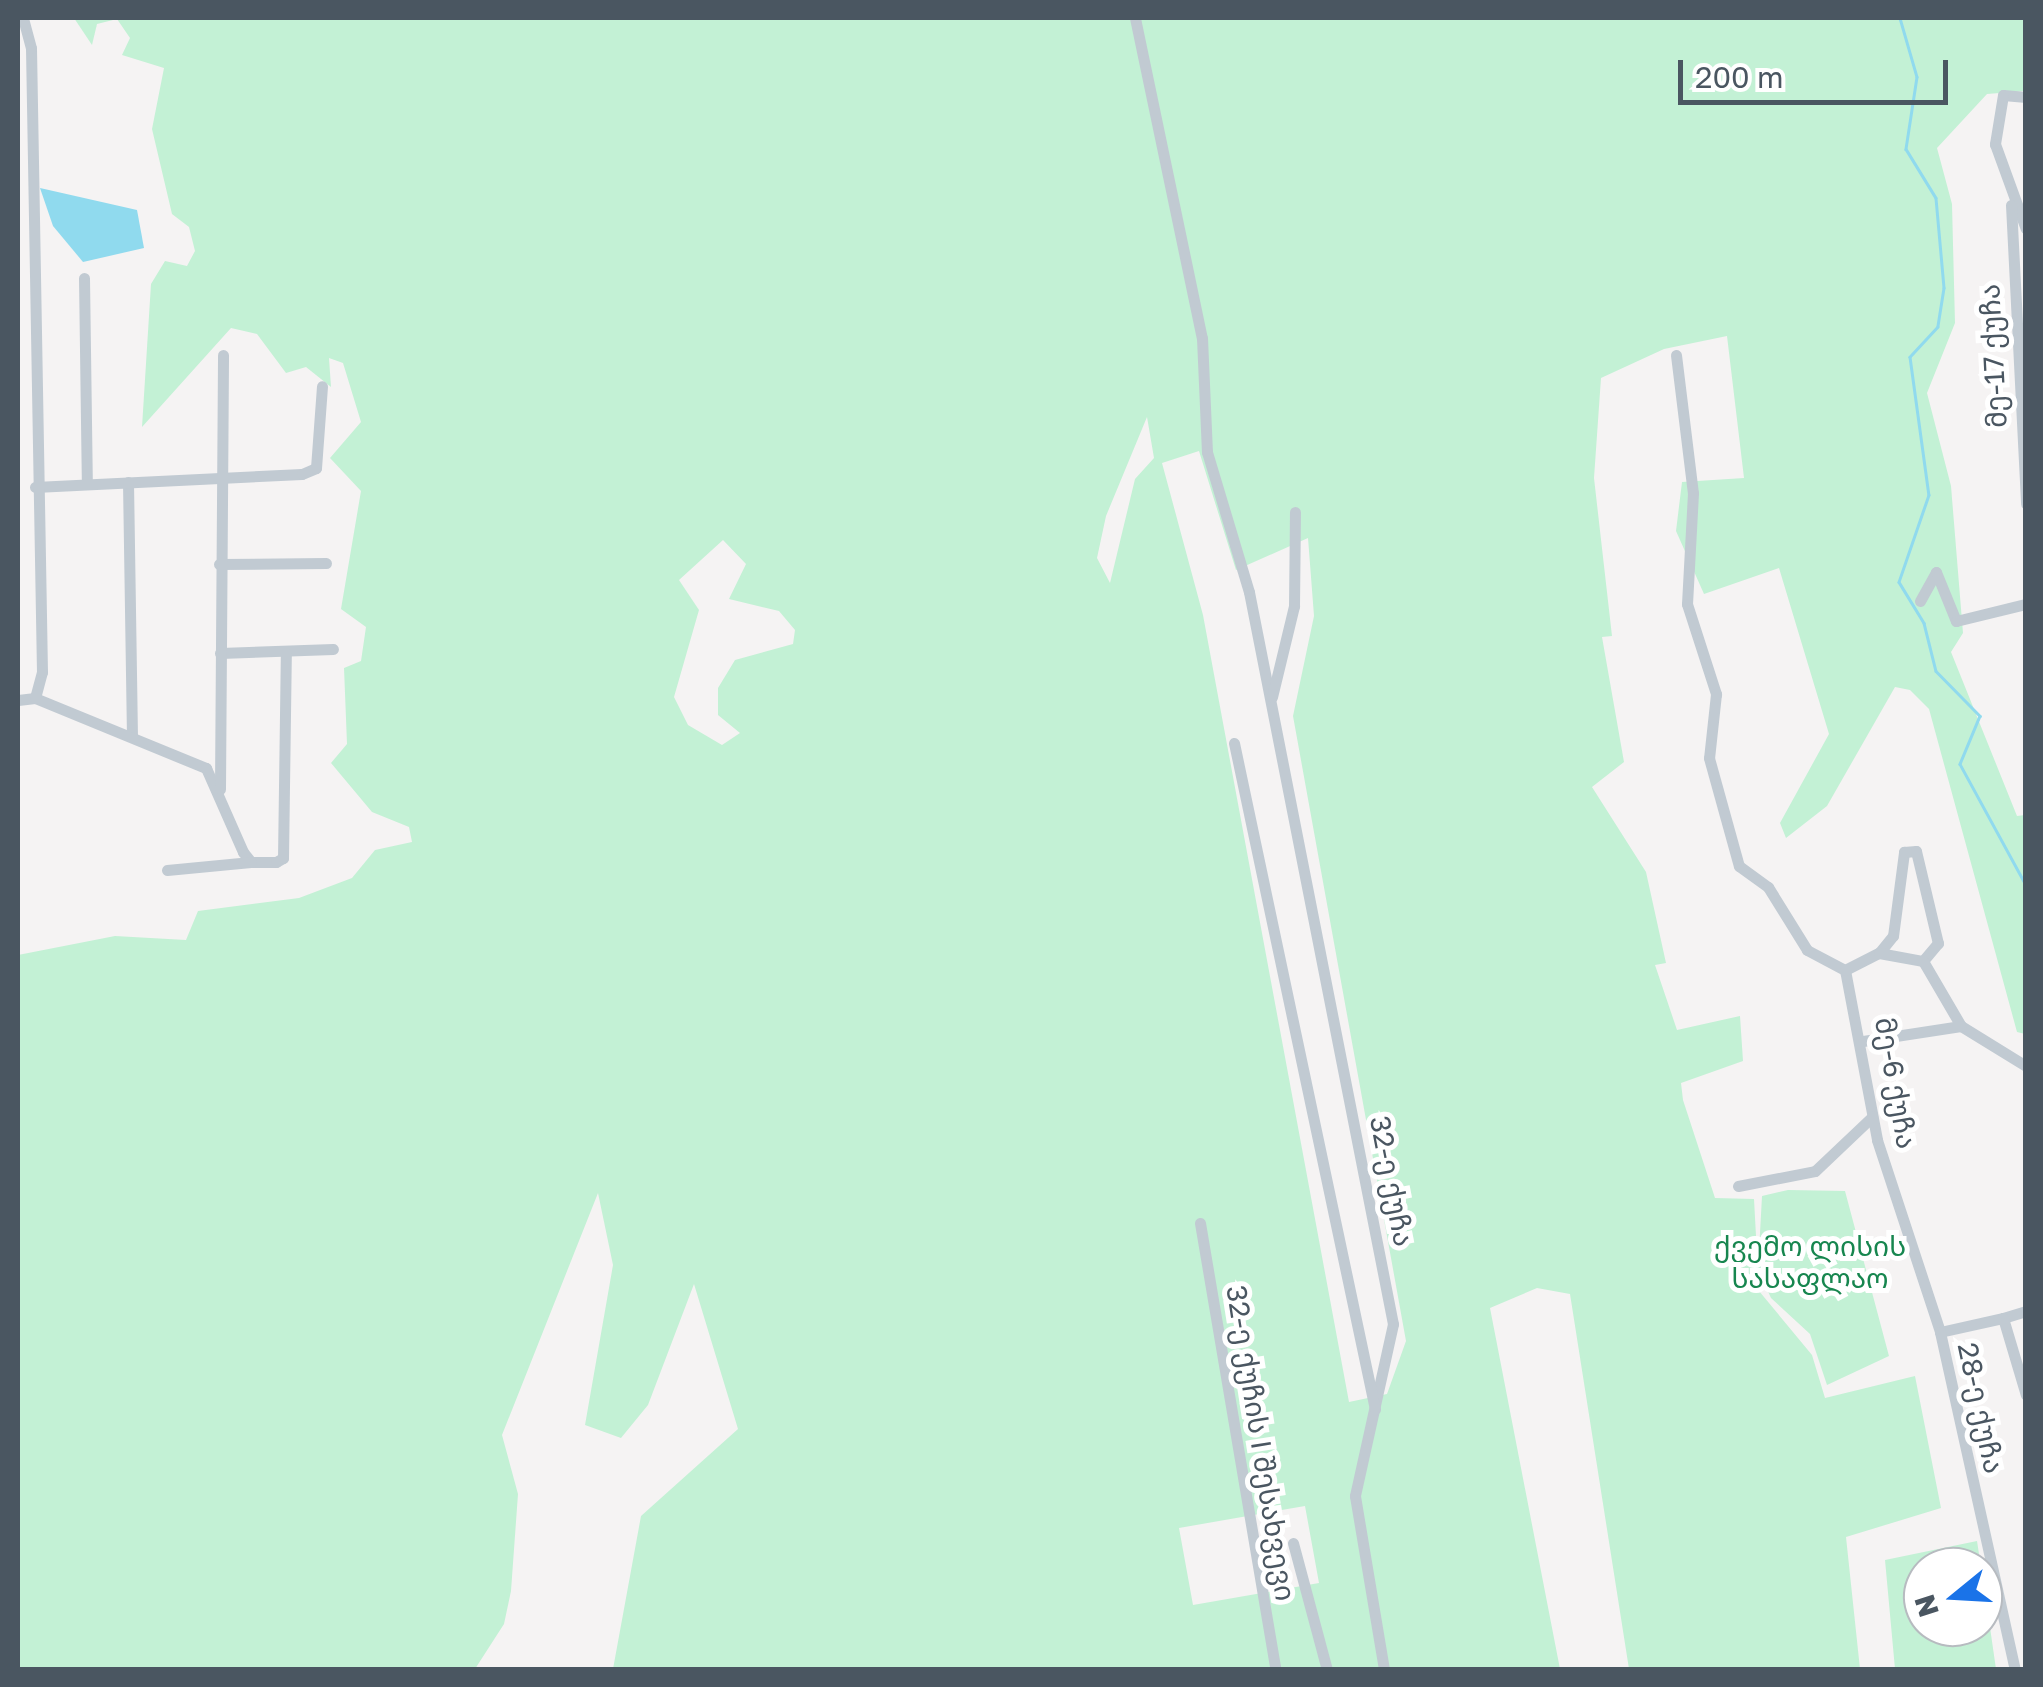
<!DOCTYPE html>
<meta charset="utf-8">
<style>
body{margin:0}
#map{position:relative;width:2043px;height:1687px;overflow:hidden;background:#f5f3f3;font-family:"Golos Text","Noto Sans Georgian",sans-serif}
div>[style]{position:absolute}
[style*='--x']{left:calc(var(--x)*1px);top:calc(var(--y)*1px);width:calc(var(--w)*1px);rotate:calc(var(--a)*1deg)}
.green>*{inset:0;background:#c3f1d5}
.water>*{inset:0;background:#90daee}
.stream>*{height:2.5px;margin:-1.25px;padding:0 1.25px;transform-origin:1.25px;border-radius:1.25px;background:#90daee}
.minor>*{height:11px;margin:-5.5px;padding:0 5.5px;transform-origin:5.5px;border-radius:5.5px;background:#c1cad2}
span{translate:-50% -50%;white-space:nowrap;text-align:center;line-height:1.15;-webkit-text-stroke:10px #fff;paint-order:stroke}
.street-label{font-size:28px;color:#4a5661}
.park-label{font-size:28px;color:#17864f}
.frame{position:absolute;inset:0;border:20px solid #4a5661;pointer-events:none}
.north{position:absolute;left:1903px;top:1547px;width:100px;height:100px;box-sizing:border-box;background:#fff;border:2px solid #b7bbc0;border-radius:50%;rotate:252deg;font-size:28px;font-weight:700;line-height:40px;text-align:center;color:#4a5661}
.north::after{content:'';display:block;margin:auto;width:35px;height:45px;background:#1a73e8;clip-path:polygon(50% 0,100% 100%,50% 72%,0 100%)}
.scale{position:absolute;left:1678px;top:60px;width:270px;height:45px;box-sizing:border-box;border:5px solid #4a5661;border-top:0;padding-left:12px;font-size:30px;line-height:35px;white-space:nowrap;color:#4a5661;-webkit-text-stroke:8px #fff;paint-order:stroke}
</style>
<div id="map">
<div class="green">
<i style="clip-path:polygon(evenodd,74px 18px,2025px 18px,2025px 91px,1987px 94px,1937px 148px,1952px 204px,1955px 323px,1927px 393px,1951px 486px,1963px 633px,1951px 652px,2017px 816px,2025px 815px,2025px 1034px,2017px 1032px,1929px 709px,1910px 690px,1895px 687px,1827px 806px,1786px 838px,1780px 823px,1829px 734px,1779px 568px,1704px 594px,1676px 531px,1682px 482px,1744px 478px,1727px 336px,1664px 349px,1601px 378px,1594px 478px,1612px 636px,1602px 637px,1624px 762px,1592px 787px,1646px 872px,1666px 963px,1655px 965px,1677px 1030px,1740px 1016px,1743px 1061px,1681px 1083px,1683px 1100px,1715px 1198px,1754px 1199px,1759px 1291px,1812px 1355px,1825px 1398px,1915px 1376px,1941px 1508px,1846px 1537px,1860px 1669px,1629px 1669px,1570px 1294px,1537px 1288px,1490px 1308px,1560px 1669px,613px 1669px,641px 1516px,738px 1429px,694px 1284px,648px 1405px,621px 1438px,585px 1425px,613px 1265px,598px 1193px,502px 1435px,518px 1494px,511px 1591px,504px 1624px,475px 1669px,18px 1670px,18px 955px,115px 936px,186px 940px,198px 911px,299px 898px,352px 878px,375px 850px,412px 842px,409px 827px,372px 812px,331px 763px,347px 744px,344px 668px,361px 661px,366px 627px,341px 609px,361px 491px,330px 458px,361px 422px,343px 363px,329px 358px,331px 387px,306px 367px,286px 373px,257px 334px,231px 328px,142px 427px,151px 284px,165px 261px,187px 266px,195px 251px,189px 227px,172px 214px,152px 129px,164px 68px,122px 55px,130px 38px,117px 19px,97px 24px,92px 45px,74px 18px,1147px 417px,1154px 458px,1135px 479px,1110px 583px,1097px 558px,1106px 516px,1147px 417px,74px 18px,1199px 451px,1236px 570px,1308px 538px,1314px 616px,1293px 716px,1406px 1341px,1387px 1394px,1349px 1402px,1203px 615px,1162px 463px,1199px 451px,74px 18px,723px 540px,746px 564px,729px 599px,779px 611px,795px 630px,793px 644px,735px 660px,718px 688px,718px 715px,740px 733px,722px 745px,688px 725px,674px 697px,699px 610px,679px 580px,723px 540px,74px 18px,1305px 1506px,1319px 1583px,1193px 1605px,1179px 1528px,1305px 1506px)"></i>
<i style="clip-path:polygon(1788px 1190px,1845px 1191px,1889px 1356px,1827px 1385px,1810px 1334px,1771px 1298px,1758px 1270px,1762px 1196px)"></i>
<i style="clip-path:polygon(1977px 1541px,1981px 1567px,1923px 1567px,1923px 1627px,1983px 1627px,1983px 1579px,1996px 1669px,1895px 1669px,1885px 1560px)"></i>
</div>
<div class="water">
<i style="clip-path:polygon(40px 188px,137px 210px,144px 248px,83px 262px,53px 226px)"></i>
</div>
<div class="stream">
<i style="--x:1900;--y:18;--w:61;--a:73.9"></i>
<i style="--x:1917;--y:77;--w:73;--a:98.7"></i>
<i style="--x:1906;--y:149;--w:57;--a:58.5"></i>
<i style="--x:1936;--y:198;--w:90;--a:84.9"></i>
<i style="--x:1944;--y:288;--w:39;--a:99"></i>
<i style="--x:1938;--y:327;--w:41;--a:133"></i>
<i style="--x:1910;--y:357;--w:139;--a:82.2"></i>
<i style="--x:1929;--y:495;--w:92;--a:109"></i>
<i style="--x:1899;--y:582;--w:48;--a:58.6"></i>
<i style="--x:1924;--y:623;--w:49;--a:76"></i>
<i style="--x:1936;--y:671;--w:63;--a:45.6"></i>
<i style="--x:1980;--y:716;--w:52;--a:112.6"></i>
<i style="--x:1960;--y:764;--w:138;--a:61.4"></i>
</div>
<div class="minor">
<i style="--x:1135;--y:18;--w:327;--a:78.2"></i>
<i style="--x:1202;--y:338;--w:114;--a:87.5"></i>
<i style="--x:1207;--y:452;--w:146;--a:73.3"></i>
<i style="--x:1249;--y:592;--w:746;--a:78.87"></i>
<i style="--x:1393;--y:1324;--w:176;--a:102.5"></i>
<i style="--x:1355;--y:1496;--w:176;--a:80.5"></i>
<i style="--x:2026;--y:97;--w:23;--a:-175"></i>
<i style="--x:2003;--y:95;--w:50;--a:99.3"></i>
<i style="--x:1995;--y:144;--w:90;--a:70"></i>
<i style="--x:2011;--y:205;--w:299;--a:87.1"></i>
<i style="--x:84;--y:278;--w:206;--a:89.2"></i>
<i style="--x:1676;--y:355;--w:139;--a:83"></i>
<i style="--x:1693;--y:493;--w:111;--a:93.1"></i>
<i style="--x:1687;--y:604;--w:95;--a:72.1"></i>
<i style="--x:1716;--y:694;--w:64;--a:96.2"></i>
<i style="--x:1709;--y:758;--w:112;--a:74.5"></i>
<i style="--x:1739;--y:866;--w:36;--a:36"></i>
<i style="--x:1768;--y:887;--w:74;--a:58.2"></i>
<i style="--x:1807;--y:950;--w:43;--a:27.8"></i>
<i style="--x:1845;--y:970;--w:173;--a:79.3"></i>
<i style="--x:1877;--y:1140;--w:202;--a:71.8"></i>
<i style="--x:1940;--y:1332;--w:65;--a:-12.5"></i>
<i style="--x:128;--y:482;--w:253;--a:89.1"></i>
<i style="--x:35;--y:487;--w:267;--a:-2.8"></i>
<i style="--x:302;--y:474;--w:15;--a:-23"></i>
<i style="--x:316;--y:468;--w:82;--a:-85.8"></i>
<i style="--x:219;--y:564;--w:107;--a:-0.5"></i>
<i style="--x:1920;--y:601;--w:33;--a:-61"></i>
<i style="--x:1936;--y:572;--w:53;--a:67.8"></i>
<i style="--x:1956;--y:621;--w:72;--a:-13.7"></i>
<i style="--x:220;--y:653;--w:113;--a:-2"></i>
<i style="--x:1272;--y:697;--w:94;--a:-76.4"></i>
<i style="--x:1294;--y:606;--w:94;--a:-89.4"></i>
<i style="--x:35;--y:698;--w:185;--a:22.3"></i>
<i style="--x:206;--y:768;--w:92;--a:66.2"></i>
<i style="--x:243;--y:852;--w:13;--a:51"></i>
<i style="--x:251;--y:862;--w:25;--a:0"></i>
<i style="--x:276;--y:862;--w:8;--a:-30"></i>
<i style="--x:283;--y:858;--w:205;--a:-89.2"></i>
<i style="--x:18;--y:700;--w:17;--a:-7"></i>
<i style="--x:35;--y:698;--w:27;--a:-75"></i>
<i style="--x:42;--y:672;--w:624;--a:-91.01"></i>
<i style="--x:31;--y:48;--w:31;--a:-105"></i>
<i style="--x:1234;--y:743;--w:681;--a:78.05"></i>
<i style="--x:220;--y:789;--w:434;--a:-89.6"></i>
<i style="--x:167;--y:870;--w:84;--a:-5.4"></i>
<i style="--x:1879;--y:953;--w:22;--a:-51"></i>
<i style="--x:1893;--y:936;--w:85;--a:-82.5"></i>
<i style="--x:1904;--y:852;--w:12;--a:-5"></i>
<i style="--x:1916;--y:851;--w:95;--a:76.6"></i>
<i style="--x:1938;--y:943;--w:23;--a:130"></i>
<i style="--x:1845;--y:970;--w:38;--a:-27"></i>
<i style="--x:1879;--y:953;--w:45;--a:10.3"></i>
<i style="--x:1923;--y:961;--w:75;--a:59.7"></i>
<i style="--x:1961;--y:1026;--w:76;--a:31.6"></i>
<i style="--x:1863;--y:1041;--w:99;--a:-8.7"></i>
<i style="--x:1738;--y:1186;--w:78;--a:-11"></i>
<i style="--x:1815;--y:1171;--w:79;--a:-43.5"></i>
<i style="--x:1200;--y:1223;--w:453;--a:80.4"></i>
<i style="--x:2026;--y:1311;--w:24;--a:163"></i>
<i style="--x:2003;--y:1318;--w:80;--a:73.4"></i>
<i style="--x:1940;--y:1332;--w:346;--a:77.5"></i>
<i style="--x:1293;--y:1543;--w:131;--a:75"></i>
</div>
<div class="street-label">
<span style="left:1993px;top:356px;rotate:-93deg">მე-17 ქუჩა</span>
<span style="left:1896px;top:1083px;rotate:80deg">მე-6 ქუჩა</span>
<span style="left:1392px;top:1181px;rotate:79deg">32-ე ქუჩა</span>
<span style="left:1981px;top:1408px;rotate:78deg">28-ე ქუჩა</span>
<span style="left:1261px;top:1443px;rotate:81deg">32-ე ქუჩის I შესახვევი</span>
</div>
<div class="park-label">
<span style="left:1810px;top:1262px">ქვემო ლისის<br>სასაფლაო</span>
</div>
<div class="frame"></div>
<div class="north">N</div>
<div class="scale">200 m</div>
</div>
